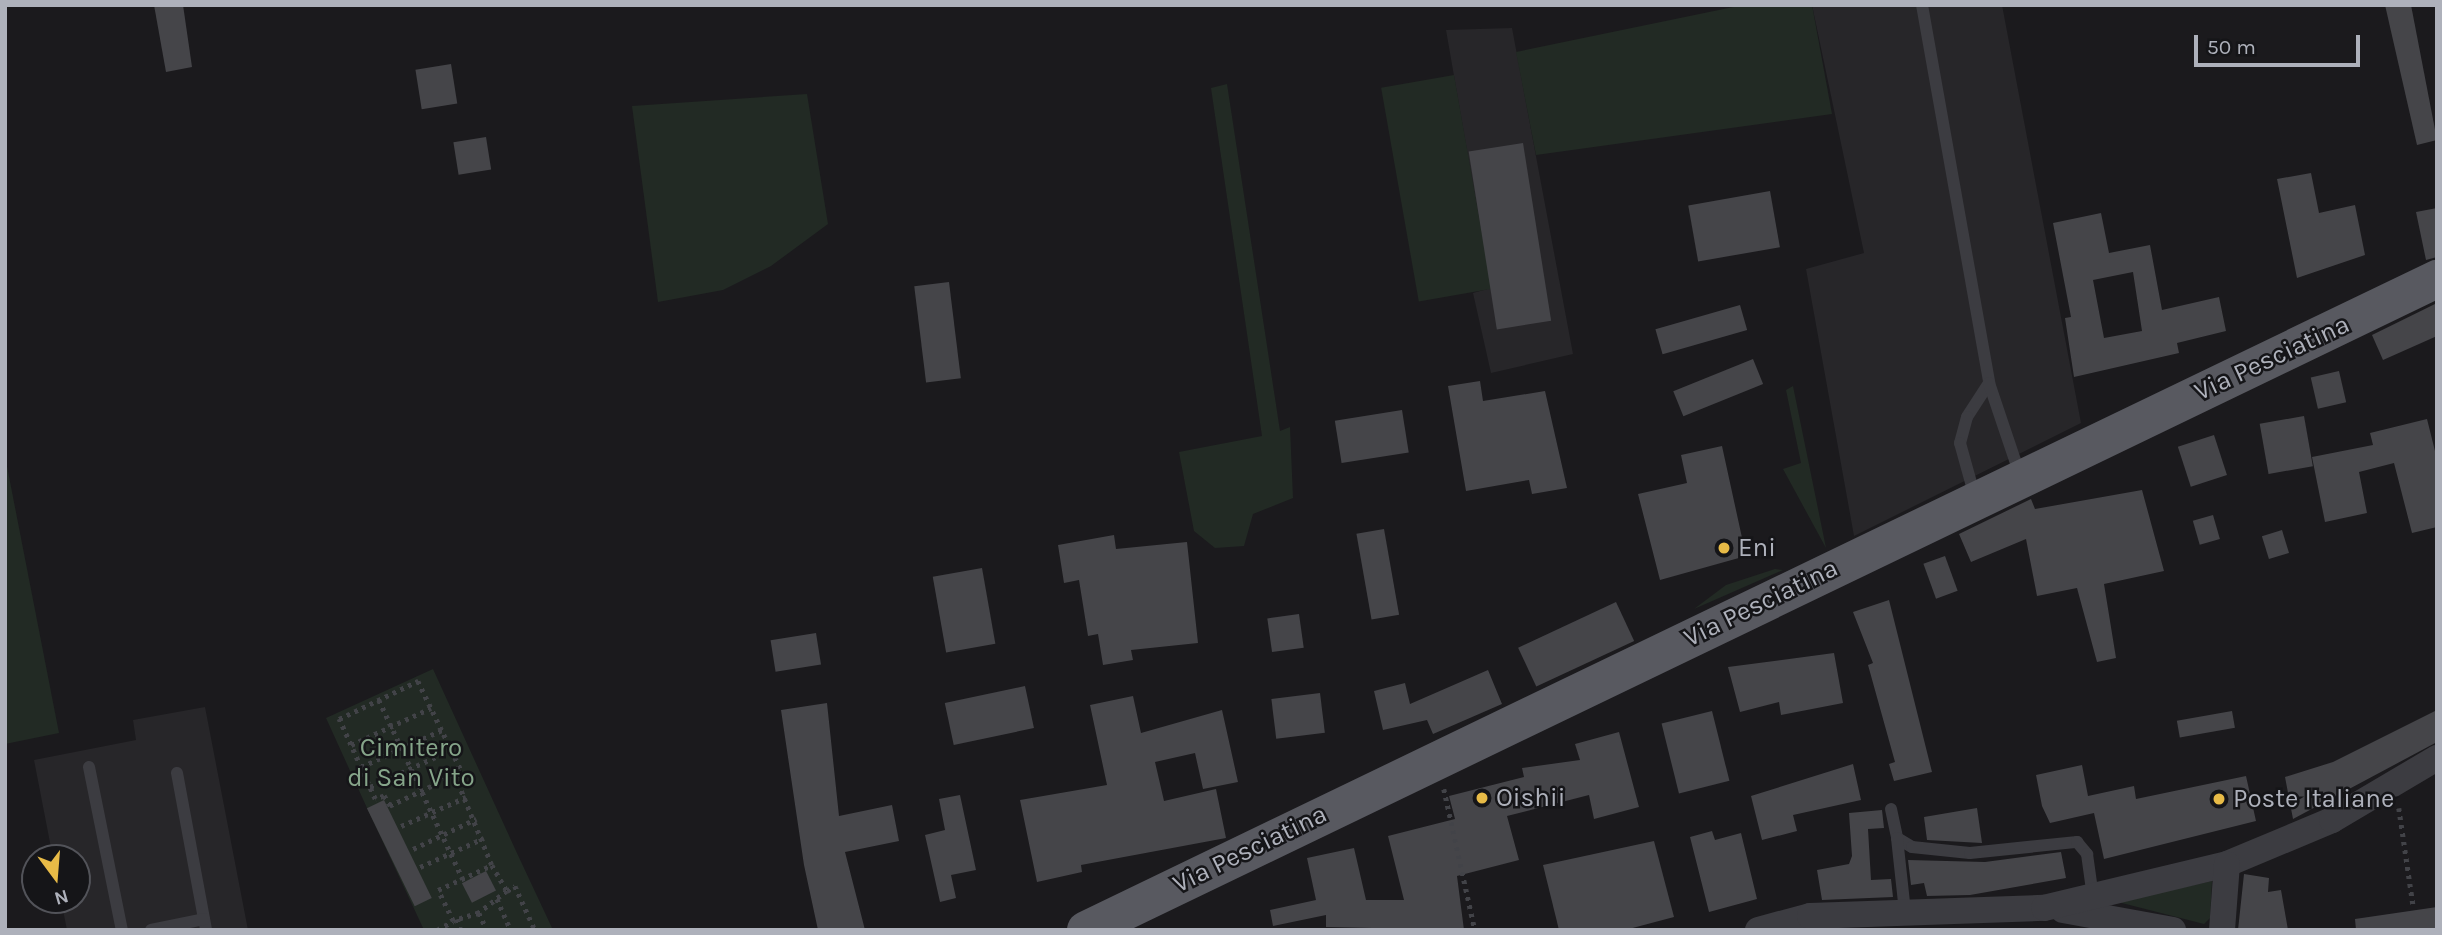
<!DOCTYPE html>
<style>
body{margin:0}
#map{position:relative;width:2442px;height:935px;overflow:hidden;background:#1b1a1d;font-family:Karla,sans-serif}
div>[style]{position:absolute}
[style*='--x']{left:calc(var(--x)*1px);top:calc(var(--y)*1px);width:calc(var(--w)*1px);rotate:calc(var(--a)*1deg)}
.built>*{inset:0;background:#272629}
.green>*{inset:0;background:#222a24;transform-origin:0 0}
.building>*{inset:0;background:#454549;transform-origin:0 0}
.path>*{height:4.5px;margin-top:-2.25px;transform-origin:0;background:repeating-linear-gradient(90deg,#424348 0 3.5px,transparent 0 8.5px)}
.service>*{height:12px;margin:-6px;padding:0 6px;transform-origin:6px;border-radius:6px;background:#3c3c41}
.minor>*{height:26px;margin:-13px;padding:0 13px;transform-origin:13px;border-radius:13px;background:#3c3c41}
.primary>*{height:38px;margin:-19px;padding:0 19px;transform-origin:19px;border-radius:19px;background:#585960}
.dots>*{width:19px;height:19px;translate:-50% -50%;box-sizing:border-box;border:4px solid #151518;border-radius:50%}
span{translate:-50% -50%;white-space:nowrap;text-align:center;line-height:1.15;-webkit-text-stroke:5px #151518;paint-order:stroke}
.street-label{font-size:26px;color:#aeb1bb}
.poi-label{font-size:26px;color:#aeb1bb}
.left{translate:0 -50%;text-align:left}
.park-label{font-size:26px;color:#86a58a}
.frame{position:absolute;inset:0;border:7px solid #aeb1bb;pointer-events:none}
.north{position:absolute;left:21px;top:844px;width:70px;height:70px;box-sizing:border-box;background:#151518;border:2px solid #525359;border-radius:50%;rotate:164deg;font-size:19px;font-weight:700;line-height:28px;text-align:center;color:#aeb1bb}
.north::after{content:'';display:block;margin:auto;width:24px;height:32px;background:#e8bb47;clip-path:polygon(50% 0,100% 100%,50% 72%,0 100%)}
.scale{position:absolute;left:2194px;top:35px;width:166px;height:32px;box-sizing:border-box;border:4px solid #aeb1bb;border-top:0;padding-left:9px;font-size:21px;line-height:24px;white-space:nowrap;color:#aeb1bb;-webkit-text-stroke:5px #151518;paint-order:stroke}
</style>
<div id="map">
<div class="built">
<i style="clip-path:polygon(1812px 5px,2002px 5px,2081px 423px,1854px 536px,1806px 269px,1864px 253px)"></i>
<i style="clip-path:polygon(1512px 28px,1573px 354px,1491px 373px,1473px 293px,1491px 288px,1446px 30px)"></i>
<i style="clip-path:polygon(205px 707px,248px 930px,67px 930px,61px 900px,77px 900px,77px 858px,53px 858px,34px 760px,136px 740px,133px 720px)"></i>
</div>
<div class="green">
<i style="clip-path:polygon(1743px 5px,1812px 5px,1832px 114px,1536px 155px,1516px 52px)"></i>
<i style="left:1454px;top:75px;width:217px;height:74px;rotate:80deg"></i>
<i style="clip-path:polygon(1227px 84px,1280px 431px,1290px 427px,1293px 498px,1253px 514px,1244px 546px,1215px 548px,1194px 531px,1179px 452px,1262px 436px,1211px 88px)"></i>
<i style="clip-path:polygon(807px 94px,828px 224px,771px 266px,723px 290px,658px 302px,632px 106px)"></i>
<i style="clip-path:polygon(1793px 386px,1826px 548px,1783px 469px,1801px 463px,1786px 390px)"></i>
<i style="clip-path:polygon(5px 456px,59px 733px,5px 744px)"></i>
<i style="clip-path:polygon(1775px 569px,1783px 570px,1694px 609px,1726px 585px)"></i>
<i style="clip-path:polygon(433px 669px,516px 851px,553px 930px,424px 930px,367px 808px,326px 718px)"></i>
<i style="clip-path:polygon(2212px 881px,2210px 918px,2204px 924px,2118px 902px)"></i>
</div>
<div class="building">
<i style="clip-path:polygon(154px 5px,183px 5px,192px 67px,166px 72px)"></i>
<i style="clip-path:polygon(2385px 5px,2411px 5px,2437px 140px,2417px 145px)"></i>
<i style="left:451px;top:64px;width:40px;height:36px;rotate:81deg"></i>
<i style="left:486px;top:137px;width:33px;height:33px;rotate:81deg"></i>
<i style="left:1523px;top:143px;width:180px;height:55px;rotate:81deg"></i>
<i style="clip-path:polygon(2311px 173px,2319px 213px,2355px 205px,2365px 255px,2297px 278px,2277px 179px)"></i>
<i style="left:1770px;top:191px;width:57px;height:83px;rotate:80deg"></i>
<i style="clip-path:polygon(2437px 208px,2437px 257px,2426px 260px,2416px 212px)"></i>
<i style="clip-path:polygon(evenodd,2101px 213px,2109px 253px,2150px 245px,2162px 310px,2219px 297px,2226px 331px,2177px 343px,2179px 353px,2074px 377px,2065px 318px,2071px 317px,2053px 223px,2101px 213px,2133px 272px,2142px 331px,2104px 338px,2093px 280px,2133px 272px)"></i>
<i style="left:949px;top:282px;width:97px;height:35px;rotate:83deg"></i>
<i style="clip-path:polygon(2437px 303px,2437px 336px,2383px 360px,2372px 335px)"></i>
<i style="left:1740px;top:305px;width:26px;height:88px;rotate:74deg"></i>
<i style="left:1753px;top:359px;width:27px;height:86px;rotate:68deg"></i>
<i style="left:2339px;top:371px;width:32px;height:29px;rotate:77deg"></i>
<i style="clip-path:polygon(1480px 381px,1483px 401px,1545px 391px,1567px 488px,1532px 494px,1529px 480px,1466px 491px,1448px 386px)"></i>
<i style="left:1402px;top:410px;width:43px;height:68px;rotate:81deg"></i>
<i style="left:2304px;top:416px;width:51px;height:45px;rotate:80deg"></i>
<i style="clip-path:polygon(2427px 419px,2437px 459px,2437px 527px,2412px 533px,2394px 463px,2359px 472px,2367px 513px,2325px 522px,2312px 457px,2373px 445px,2370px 433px)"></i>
<i style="left:2214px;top:435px;width:42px;height:38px;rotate:72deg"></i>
<i style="clip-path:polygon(1722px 446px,1746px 556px,1660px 580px,1638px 494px,1687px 483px,1681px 455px)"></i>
<i style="clip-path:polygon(2142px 490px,2164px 571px,2104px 584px,2116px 658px,2097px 662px,2077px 588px,2037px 596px,2026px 539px,1971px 562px,1959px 534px,2031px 499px,2035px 509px)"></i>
<i style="left:2213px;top:515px;width:25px;height:21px;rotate:74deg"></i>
<i style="left:1384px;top:529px;width:87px;height:28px;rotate:80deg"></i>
<i style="left:2282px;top:530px;width:24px;height:21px;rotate:73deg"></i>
<i style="clip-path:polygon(1114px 535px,1116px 549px,1187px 542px,1198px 643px,1131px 650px,1133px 660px,1103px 665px,1098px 634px,1088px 636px,1079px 580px,1064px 583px,1058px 545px)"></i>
<i style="left:1945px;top:556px;width:37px;height:23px;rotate:70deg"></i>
<i style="left:982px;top:568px;width:77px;height:50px;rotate:80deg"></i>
<i style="clip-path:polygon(1889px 600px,1932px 772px,1894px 781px,1889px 764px,1895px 762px,1868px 665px,1873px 663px,1853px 612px)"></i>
<i style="left:1616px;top:602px;width:43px;height:108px;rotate:65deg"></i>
<i style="left:1299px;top:614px;width:34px;height:32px;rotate:82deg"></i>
<i style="left:816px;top:633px;width:32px;height:46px;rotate:81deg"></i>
<i style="clip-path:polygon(1834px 653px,1843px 703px,1781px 715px,1779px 702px,1740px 712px,1728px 667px)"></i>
<i style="clip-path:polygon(1488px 670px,1502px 704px,1433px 734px,1427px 720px,1383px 730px,1374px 691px,1405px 683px,1410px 704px)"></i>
<i style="left:1025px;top:686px;width:43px;height:82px;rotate:78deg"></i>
<i style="left:1320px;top:693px;width:40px;height:49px;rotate:83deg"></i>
<i style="clip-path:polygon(1133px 696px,1141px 733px,1222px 710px,1238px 782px,1203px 789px,1195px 753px,1155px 762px,1164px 801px,1216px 789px,1226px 838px,1081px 865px,1082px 872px,1037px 882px,1020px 800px,1107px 785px,1090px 705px)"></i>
<i style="clip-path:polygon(827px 703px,839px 816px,892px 805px,899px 841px,845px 852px,865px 930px,818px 930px,804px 865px,781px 710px)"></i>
<i style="clip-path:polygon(2437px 710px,2437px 742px,2293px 819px,2285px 777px,2333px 762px)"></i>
<i style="left:1712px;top:711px;width:72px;height:52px;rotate:76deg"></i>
<i style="left:2232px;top:711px;width:17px;height:56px;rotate:80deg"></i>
<i style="clip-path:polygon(1619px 732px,1639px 807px,1594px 819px,1589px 795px,1507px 816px,1519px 860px,1457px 876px,1464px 930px,1326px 927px,1326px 915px,1273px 926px,1270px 910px,1316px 900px,1307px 858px,1354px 848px,1366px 900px,1404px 900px,1388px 836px,1455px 819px,1449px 796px,1524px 777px,1522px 768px,1580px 760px,1575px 744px)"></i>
<i style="clip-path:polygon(1853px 764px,1861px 800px,1793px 815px,1797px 831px,1762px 840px,1751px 796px)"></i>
<i style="clip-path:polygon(2082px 765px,2088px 796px,2134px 786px,2136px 799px,2246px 776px,2256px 821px,2104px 859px,2094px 813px,2050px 823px,2042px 806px,2036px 775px)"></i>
<i style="clip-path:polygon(960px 795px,976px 870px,951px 875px,956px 898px,940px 902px,925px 835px,945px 830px,939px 799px)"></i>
<i style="left:384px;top:800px;width:109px;height:19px;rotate:64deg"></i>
<i style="clip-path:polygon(1977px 808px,1982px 843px,1927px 840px,1924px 817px)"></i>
<i style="clip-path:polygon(1882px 810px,1884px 828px,1868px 829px,1871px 880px,1891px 879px,1893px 897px,1822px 900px,1817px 870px,1849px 864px,1852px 856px,1849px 813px)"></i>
<i style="clip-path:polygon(1712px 831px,1715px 840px,1741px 833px,1757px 899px,1709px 912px,1690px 837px)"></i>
<i style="clip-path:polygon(1654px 841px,1674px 917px,1625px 930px,1559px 930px,1543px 865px)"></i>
<i style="clip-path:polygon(2061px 852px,2066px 878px,1970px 895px,1927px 896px,1924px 883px,1911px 885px,1908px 860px,1985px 862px)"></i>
<i style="left:486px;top:871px;width:22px;height:27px;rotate:63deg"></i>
<i style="clip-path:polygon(2244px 874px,2269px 878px,2268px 892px,2281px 890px,2288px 930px,2238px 930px)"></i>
<i style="clip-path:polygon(2437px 907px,2437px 930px,2356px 930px,2355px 919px)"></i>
</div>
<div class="path">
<i style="--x:418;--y:681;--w:101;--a:64.2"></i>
<i style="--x:462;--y:772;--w:80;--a:154.7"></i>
<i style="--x:390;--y:806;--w:12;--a:-121"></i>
<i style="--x:384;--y:796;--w:9;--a:162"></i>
<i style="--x:375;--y:799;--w:88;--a:-114.2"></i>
<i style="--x:339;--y:719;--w:88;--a:-25.7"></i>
<i style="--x:379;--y:700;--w:198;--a:64.9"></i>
<i style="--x:351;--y:745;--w:88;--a:-24.8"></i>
<i style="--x:361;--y:767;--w:89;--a:-24.6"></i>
<i style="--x:455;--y:775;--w:97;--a:67.7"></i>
<i style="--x:370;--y:787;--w:89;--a:-24.6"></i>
<i style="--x:1444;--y:789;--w:144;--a:77.6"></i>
<i style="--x:2399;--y:808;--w:97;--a:81.7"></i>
<i style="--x:401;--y:826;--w:71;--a:-24"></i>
<i style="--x:413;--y:849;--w:70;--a:-25.5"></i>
<i style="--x:492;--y:865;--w:30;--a:60"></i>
<i style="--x:507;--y:891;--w:36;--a:142"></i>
<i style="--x:479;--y:913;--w:27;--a:163"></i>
<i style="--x:453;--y:921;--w:34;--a:-116"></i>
<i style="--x:438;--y:890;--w:60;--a:-24.8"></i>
<i style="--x:420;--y:867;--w:70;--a:-24.4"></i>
<i style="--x:507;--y:891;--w:9;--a:-32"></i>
<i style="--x:515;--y:886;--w:48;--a:65.6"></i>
<i style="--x:497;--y:899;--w:34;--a:66"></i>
<i style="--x:479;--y:913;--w:19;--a:65"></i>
<i style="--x:457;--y:919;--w:12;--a:70"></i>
<i style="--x:437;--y:930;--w:18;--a:-29"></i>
</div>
<div class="service">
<i style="--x:1922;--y:5;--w:384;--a:79.9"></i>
<i style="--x:1989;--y:383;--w:40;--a:122.9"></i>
<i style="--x:1967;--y:417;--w:27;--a:105"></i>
<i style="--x:1960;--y:443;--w:56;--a:74.5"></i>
<i style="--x:1989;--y:383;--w:97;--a:71.4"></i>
<i style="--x:89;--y:767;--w:166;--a:78.6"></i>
<i style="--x:177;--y:773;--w:160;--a:79.5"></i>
<i style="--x:1891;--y:809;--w:30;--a:78"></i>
<i style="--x:1897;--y:838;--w:17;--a:31"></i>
<i style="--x:1912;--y:847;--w:58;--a:5.9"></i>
<i style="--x:1970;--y:853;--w:108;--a:-5.9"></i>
<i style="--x:2077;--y:842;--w:16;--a:50"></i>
<i style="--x:2087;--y:854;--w:43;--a:82.1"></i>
<i style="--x:1897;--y:838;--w:74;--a:83.8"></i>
<i style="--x:151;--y:930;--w:54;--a:-11.7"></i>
</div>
<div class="minor">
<i style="--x:2063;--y:910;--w:112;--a:10.3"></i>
<i style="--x:1758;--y:930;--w:54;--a:-15.1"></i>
<i style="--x:1810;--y:916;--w:234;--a:-2"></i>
<i style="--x:2044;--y:908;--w:188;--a:-13.5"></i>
<i style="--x:2227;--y:864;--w:114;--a:-22.7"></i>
<i style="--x:2332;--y:820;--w:122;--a:-30.6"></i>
<i style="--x:2222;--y:930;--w:66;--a:-85.7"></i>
</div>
<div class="primary">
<i style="--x:1086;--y:930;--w:1500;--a:-25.73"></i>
</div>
<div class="dots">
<i style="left:1724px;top:548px;background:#e8bb47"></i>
<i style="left:1482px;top:798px;background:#e8bb47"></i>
<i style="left:2219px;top:799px;background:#e8bb47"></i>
</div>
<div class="street-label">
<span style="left:2272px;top:358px;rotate:-25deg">Via Pesciatina</span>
<span style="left:1761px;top:603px;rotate:-26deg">Via Pesciatina</span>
<span style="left:1250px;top:849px;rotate:-26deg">Via Pesciatina</span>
</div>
<div class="poi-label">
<span class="left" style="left:1738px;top:548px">Eni</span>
<span class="left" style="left:1496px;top:798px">Oishii</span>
<span class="left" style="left:2233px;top:799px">Poste Italiane</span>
</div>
<div class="park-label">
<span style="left:411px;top:763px">Cimitero<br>di San Vito</span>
</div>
<div class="frame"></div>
<div class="north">N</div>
<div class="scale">50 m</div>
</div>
